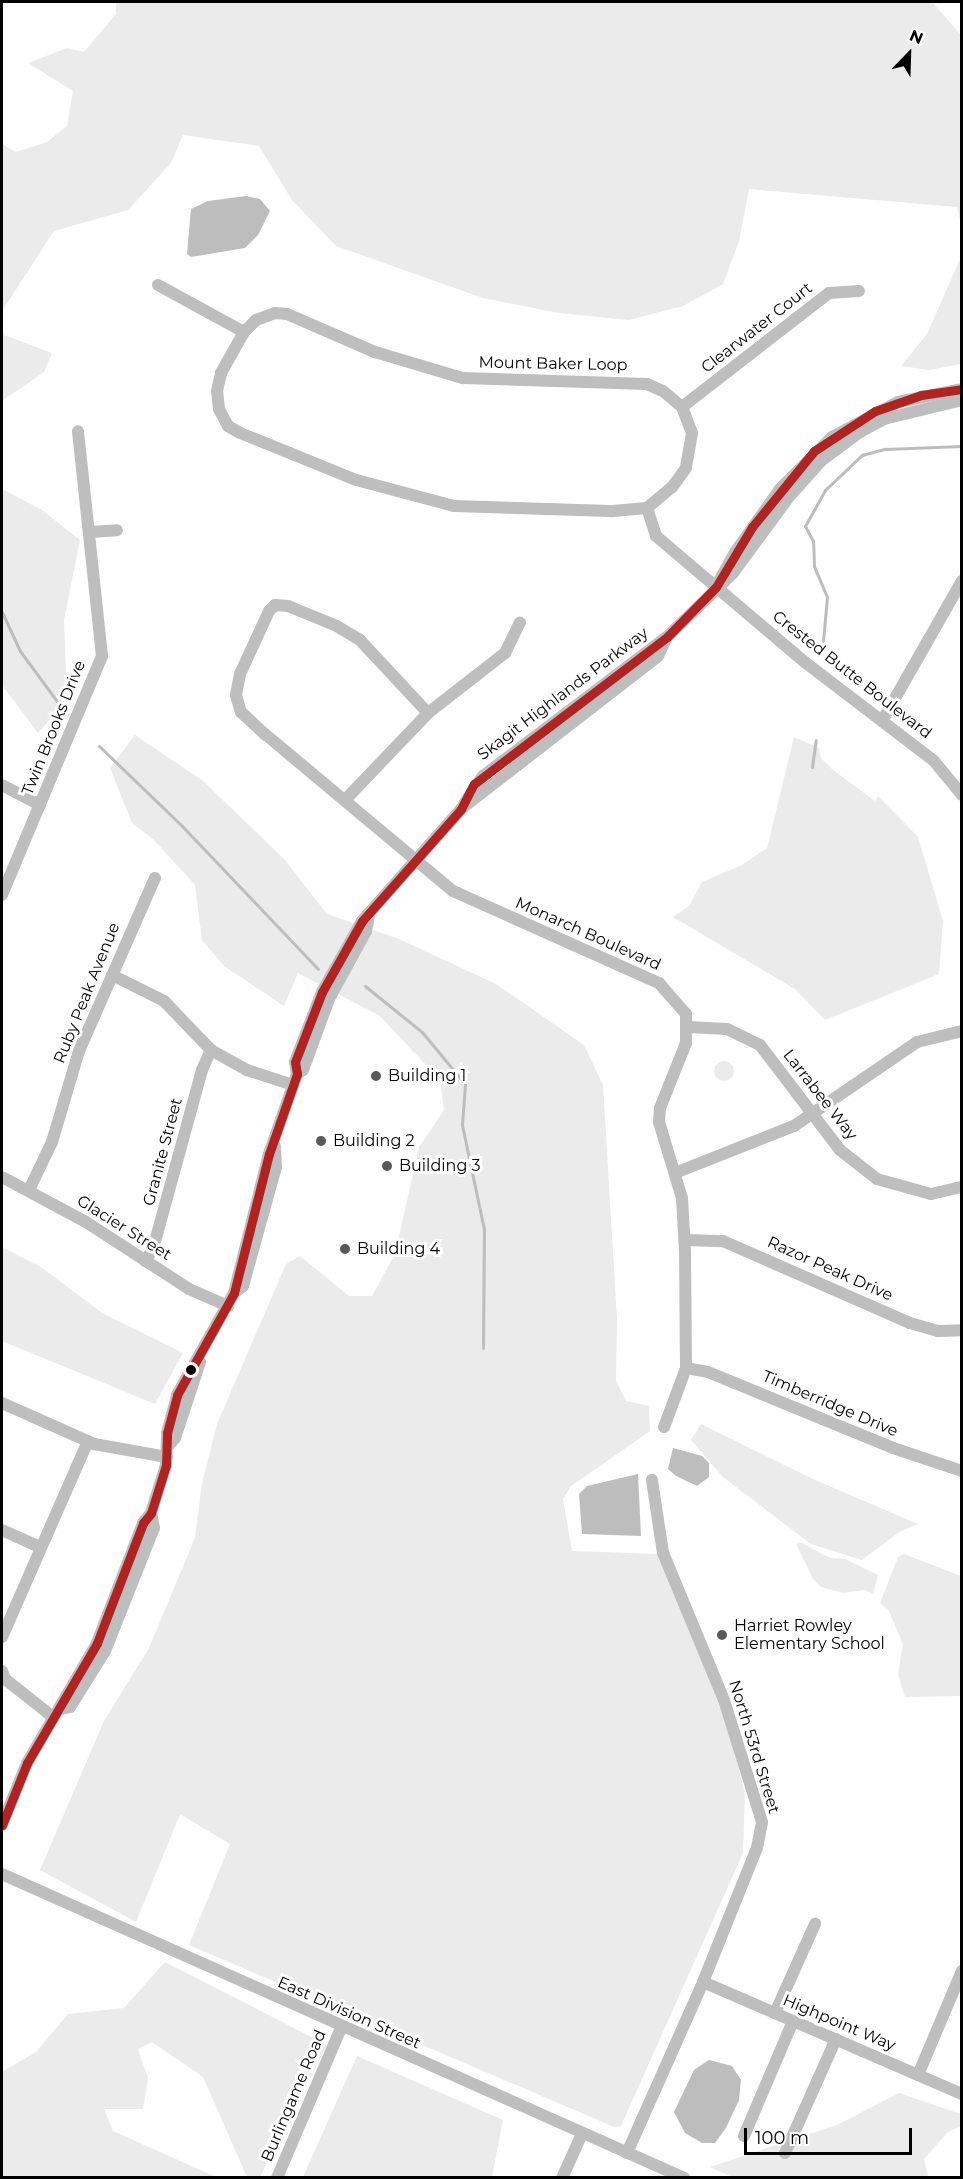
<!DOCTYPE html>
<style>
body{margin:0}
#map{position:relative;width:963px;height:2179px;overflow:hidden;background:#fff;font-family:Montserrat,sans-serif}
div>[style]{position:absolute}
[style*='--x']{left:calc(var(--x)*1px);top:calc(var(--y)*1px);width:calc(var(--w)*1px);rotate:calc(var(--a)*1deg)}
.green>*{inset:0;background:#ebebeb}
.round{border-radius:50%}
.water>*{inset:0;background:#bdbdbd}
.stream>*{height:3px;margin:-1.5px;padding:0 1.5px;transform-origin:1.5px;border-radius:1.5px;background:#bdbdbd}
.minor>*{height:12px;margin:-6px;padding:0 6px;transform-origin:6px;border-radius:6px;background:#bebebe}
.bus-1>*{height:9px;margin:-4.5px;padding:0 4.5px;transform-origin:4.5px;border-radius:4.5px;background:#b02321}
.dots>*{width:16px;height:16px;translate:-50% -50%;box-sizing:border-box;border:3px solid #fff;border-radius:50%}
span{translate:-50% -50%;white-space:nowrap;text-align:center;line-height:1.15;-webkit-text-stroke:6px #fff;paint-order:stroke}
.street-label{font-size:16px;color:#000}
.poi-label{font-size:16px;color:#000}
.left{translate:0 -50%;text-align:left}
.frame{position:absolute;inset:0;border:3px solid #000;pointer-events:none}
.north{position:absolute;left:879px;top:24px;width:60px;height:60px;-webkit-text-stroke:4px #fff;paint-order:stroke;rotate:23deg;font-size:16px;font-weight:700;line-height:24px;text-align:center;color:#000}
.north::after{content:'';display:block;margin:auto;width:21px;height:27px;background:#000;clip-path:polygon(50% 0,100% 100%,50% 72%,0 100%)}
.scale{position:absolute;left:744px;top:2128px;width:168px;height:27px;box-sizing:border-box;border:3px solid #000;border-top:0;padding-left:8px;font-size:18px;line-height:21px;white-space:nowrap;color:#000;-webkit-text-stroke:4px #fff;paint-order:stroke}
</style>
<div id="map">
<div class="green">
<i style="clip-path:polygon(116px 2px,932px 2px,961px 35px,961px 223px,957px 207px,749px 189px,739px 241px,723px 284px,683px 306px,629px 320px,559px 313px,483px 298px,336px 246px,292px 200px,259px 146px,183px 135px,171px 163px,128px 210px,54px 231px,2px 311px,2px 144px,16px 152px,47px 142px,67px 126px,73px 91px,28px 63px,67px 48px,84px 52px,116px 14px)"></i>
<i style="clip-path:polygon(961px 257px,961px 364px,929px 370px,901px 366px,927px 334px)"></i>
<i style="clip-path:polygon(2px 326px,4px 335px,52px 353px,44px 372px,2px 401px)"></i>
<i style="clip-path:polygon(2px 489px,42px 510px,80px 540px,64px 620px,67px 700px,38px 733px,2px 685px)"></i>
<i style="clip-path:polygon(135px 735px,202px 780px,284px 859px,327px 914px,399px 939px,496px 984px,584px 1045px,603px 1085px,617px 1319px,616px 1381px,626px 1401px,649px 1406px,650px 1431px,571px 1486px,563px 1499px,572px 1551px,660px 1554px,727px 1721px,745px 1795px,743px 1853px,621px 2126px,614px 2127px,189px 1945px,230px 1844px,180px 1814px,136px 1922px,40px 1870px,104px 1721px,149px 1648px,195px 1538px,202px 1483px,217px 1424px,286px 1264px,300px 1256px,349px 1296px,372px 1296px,395px 1254px,419px 1147px,444px 1110px,440px 1080px,380px 1016px,298px 973px,284px 1006px,224px 966px,202px 940px,195px 885px,155px 841px,132px 823px,110px 768px)"></i>
<i style="clip-path:polygon(794px 737px,819px 748px,821px 758px,833px 770px,875px 801px,878px 796px,918px 837px,943px 921px,939px 974px,825px 1020px,795px 989px,673px 917px,689px 906px,702px 882px,742px 865px,767px 848px)"></i>
<i class="round" style="left:714px;top:1061px;width:20px;height:20px"></i>
<i style="clip-path:polygon(2px 1247px,41px 1267px,102px 1313px,183px 1353px,155px 1404px,2px 1341px)"></i>
<i style="clip-path:polygon(701px 1424px,815px 1480px,918px 1524px,901px 1531px,862px 1560px,811px 1544px,723px 1477px,691px 1440px)"></i>
<i style="clip-path:polygon(802px 1543px,830px 1558px,845px 1559px,878px 1575px,873px 1594px,865px 1590px,843px 1593px,821px 1587px,813px 1579px,796px 1544px)"></i>
<i style="clip-path:polygon(904px 1554px,961px 1576px,961px 1696px,905px 1697px,898px 1674px,903px 1644px,889px 1611px,880px 1603px,898px 1557px)"></i>
<i style="clip-path:polygon(165px 1962px,327px 2045px,260px 2177px,247px 2177px,203px 2077px,152px 2042px,138px 2049px,148px 2078px,143px 2109px,104px 2109px,113px 2131px,216px 2177px,2px 2177px,2px 2072px,36px 2052px,68px 2014px,124px 2008px)"></i>
<i style="clip-path:polygon(357px 2056px,503px 2120px,492px 2177px,303px 2177px)"></i>
<i style="clip-path:polygon(899px 2093px,961px 2114px,961px 2126px,948px 2132px,924px 2159px,928px 2177px,732px 2177px,710px 2167px,837px 2125px)"></i>
</div>
<div class="water">
<i style="clip-path:polygon(246px 196px,260px 199px,270px 211px,258px 235px,245px 248px,191px 257px,187px 254px,191px 209px,208px 201px)"></i>
<i style="clip-path:polygon(673px 1448px,702px 1456px,709px 1463px,709px 1477px,697px 1486px,676px 1476px,668px 1469px)"></i>
<i style="clip-path:polygon(638px 1474px,641px 1536px,582px 1534px,579px 1494px,587px 1486px)"></i>
<i style="clip-path:polygon(709px 2060px,732px 2066px,741px 2080px,739px 2100px,726px 2128px,715px 2143px,702px 2143px,685px 2133px,674px 2112px,694px 2070px)"></i>
</div>
<div class="stream">
<i style="--x:2;--y:612;--w:43;--a:65.2"></i>
<i style="--x:20;--y:651;--w:79;--a:53.7"></i>
<i style="--x:823;--y:641;--w:44;--a:-84.8"></i>
<i style="--x:827;--y:597;--w:34;--a:-113"></i>
<i style="--x:814;--y:566;--w:25;--a:-92"></i>
<i style="--x:813;--y:541;--w:17;--a:-118"></i>
<i style="--x:805;--y:526;--w:41;--a:-60.9"></i>
<i style="--x:825;--y:490;--w:51;--a:-43.4"></i>
<i style="--x:862;--y:455;--w:24;--a:-15"></i>
<i style="--x:885;--y:449;--w:77;--a:-2.2"></i>
<i style="--x:99;--y:746;--w:115;--a:43.9"></i>
<i style="--x:182;--y:826;--w:197;--a:46.4"></i>
<i style="--x:812;--y:767;--w:27;--a:-82"></i>
<i style="--x:365;--y:986;--w:73;--a:38.9"></i>
<i style="--x:422;--y:1032;--w:67;--a:50.4"></i>
<i style="--x:465;--y:1084;--w:41;--a:94.2"></i>
<i style="--x:462;--y:1125;--w:106;--a:78.1"></i>
<i style="--x:484;--y:1229;--w:119;--a:90.5"></i>
</div>
<div class="minor">
<i style="--x:158;--y:285;--w:98;--a:28.7"></i>
<i style="--x:275;--y:313;--w:12;--a:5"></i>
<i style="--x:287;--y:314;--w:96;--a:23.4"></i>
<i style="--x:375;--y:352;--w:92;--a:16.5"></i>
<i style="--x:463;--y:378;--w:184;--a:1.9"></i>
<i style="--x:647;--y:384;--w:17;--a:24"></i>
<i style="--x:663;--y:391;--w:25;--a:40"></i>
<i style="--x:682;--y:407;--w:28;--a:69"></i>
<i style="--x:692;--y:433;--w:36;--a:100"></i>
<i style="--x:686;--y:468;--w:24;--a:126"></i>
<i style="--x:672;--y:487;--w:33;--a:140"></i>
<i style="--x:647;--y:508;--w:37;--a:175"></i>
<i style="--x:610;--y:511;--w:156;--a:-178.2"></i>
<i style="--x:454;--y:506;--w:101;--a:-165.1"></i>
<i style="--x:356;--y:480;--w:125;--a:-157.9"></i>
<i style="--x:240;--y:433;--w:14;--a:-150"></i>
<i style="--x:228;--y:426;--w:19;--a:-118"></i>
<i style="--x:219;--y:409;--w:18;--a:-96"></i>
<i style="--x:217;--y:391;--w:18;--a:-77"></i>
<i style="--x:221;--y:373;--w:47;--a:-60.7"></i>
<i style="--x:244;--y:332;--w:17;--a:-45"></i>
<i style="--x:256;--y:320;--w:20;--a:-20"></i>
<i style="--x:682;--y:407;--w:186;--a:-37.8"></i>
<i style="--x:829;--y:293;--w:30;--a:-4"></i>
<i style="--x:647;--y:508;--w:29;--a:72"></i>
<i style="--x:656;--y:536;--w:197;--a:40.3"></i>
<i style="--x:806;--y:663;--w:161;--a:37.4"></i>
<i style="--x:934;--y:761;--w:44;--a:50.5"></i>
<i style="--x:91;--y:532;--w:26;--a:-4"></i>
<i style="--x:718;--y:583;--w:37;--a:-61"></i>
<i style="--x:736;--y:551;--w:76;--a:-54.6"></i>
<i style="--x:780;--y:489;--w:74;--a:-45"></i>
<i style="--x:832;--y:437;--w:75;--a:-27.9"></i>
<i style="--x:898;--y:402;--w:65;--a:-11.5"></i>
<i style="--x:428;--y:713;--w:100;--a:-133"></i>
<i style="--x:360;--y:640;--w:27;--a:-149"></i>
<i style="--x:337;--y:626;--w:53;--a:-157.8"></i>
<i style="--x:288;--y:606;--w:13;--a:-176"></i>
<i style="--x:275;--y:605;--w:8;--a:135"></i>
<i style="--x:269;--y:611;--w:69;--a:114.7"></i>
<i style="--x:240;--y:674;--w:21;--a:101"></i>
<i style="--x:236;--y:695;--w:18;--a:74"></i>
<i style="--x:241;--y:712;--w:33;--a:43"></i>
<i style="--x:265;--y:734;--w:245;--a:39.9"></i>
<i style="--x:453;--y:891;--w:226;--a:24.1"></i>
<i style="--x:659;--y:983;--w:41;--a:48.9"></i>
<i style="--x:686;--y:1014;--w:29;--a:90"></i>
<i style="--x:686;--y:1043;--w:70;--a:111.8"></i>
<i style="--x:660;--y:1108;--w:14;--a:94"></i>
<i style="--x:659;--y:1122;--w:79;--a:73.2"></i>
<i style="--x:682;--y:1198;--w:54;--a:86.8"></i>
<i style="--x:685;--y:1252;--w:116;--a:89.5"></i>
<i style="--x:686;--y:1368;--w:63;--a:110.4"></i>
<i style="--x:882;--y:721;--w:161;--a:-60.3"></i>
<i style="--x:2;--y:785;--w:43;--a:27.8"></i>
<i style="--x:345;--y:800;--w:120;--a:-46.3"></i>
<i style="--x:428;--y:713;--w:98;--a:-37.9"></i>
<i style="--x:505;--y:653;--w:34;--a:-64"></i>
<i style="--x:464;--y:804;--w:34;--a:-56"></i>
<i style="--x:483;--y:776;--w:231;--a:-37.1"></i>
<i style="--x:2;--y:895;--w:259;--a:-67.3"></i>
<i style="--x:102;--y:656;--w:226;--a:-96.1"></i>
<i style="--x:112;--y:975;--w:58;--a:26.6"></i>
<i style="--x:164;--y:1001;--w:68;--a:46.2"></i>
<i style="--x:211;--y:1050;--w:41;--a:29.1"></i>
<i style="--x:247;--y:1070;--w:48;--a:18.1"></i>
<i style="--x:688;--y:1027;--w:39;--a:3"></i>
<i style="--x:727;--y:1029;--w:37;--a:26"></i>
<i style="--x:760;--y:1045;--w:132;--a:52.7"></i>
<i style="--x:840;--y:1150;--w:47;--a:38.1"></i>
<i style="--x:877;--y:1179;--w:56;--a:15.5"></i>
<i style="--x:931;--y:1194;--w:32;--a:-13"></i>
<i style="--x:297;--y:1074;--w:7;--a:-34"></i>
<i style="--x:303;--y:1070;--w:76;--a:-69.9"></i>
<i style="--x:329;--y:999;--w:77;--a:-61.4"></i>
<i style="--x:366;--y:931;--w:15;--a:-79"></i>
<i style="--x:675;--y:1173;--w:128;--a:-21.6"></i>
<i style="--x:794;--y:1126;--w:149;--a:-34.3"></i>
<i style="--x:917;--y:1042;--w:46;--a:-13.7"></i>
<i style="--x:2;--y:1177;--w:95;--a:28.2"></i>
<i style="--x:86;--y:1222;--w:123;--a:33"></i>
<i style="--x:189;--y:1289;--w:43;--a:23.6"></i>
<i style="--x:29;--y:1190;--w:53;--a:-64.4"></i>
<i style="--x:52;--y:1142;--w:95;--a:-73.5"></i>
<i style="--x:79;--y:1051;--w:189;--a:-66.3"></i>
<i style="--x:685;--y:1240;--w:38;--a:2"></i>
<i style="--x:723;--y:1241;--w:204;--a:23.7"></i>
<i style="--x:910;--y:1323;--w:29;--a:16"></i>
<i style="--x:938;--y:1331;--w:24;--a:-2"></i>
<i style="--x:145;--y:1261;--w:14;--a:-56"></i>
<i style="--x:153;--y:1249;--w:186;--a:-74.7"></i>
<i style="--x:202;--y:1070;--w:22;--a:-66"></i>
<i style="--x:234;--y:1293;--w:143;--a:-75.9"></i>
<i style="--x:269;--y:1154;--w:85;--a:-70.7"></i>
<i style="--x:297;--y:1074;--w:12;--a:-99"></i>
<i style="--x:295;--y:1062;--w:75;--a:-68.9"></i>
<i style="--x:322;--y:992;--w:81;--a:-60.6"></i>
<i style="--x:362;--y:921;--w:149;--a:-48.5"></i>
<i style="--x:461;--y:809;--w:249;--a:-37.8"></i>
<i style="--x:658;--y:656;--w:21;--a:-65"></i>
<i style="--x:667;--y:637;--w:92;--a:-44.1"></i>
<i style="--x:733;--y:573;--w:93;--a:-53.7"></i>
<i style="--x:788;--y:498;--w:50;--a:-48.3"></i>
<i style="--x:821;--y:461;--w:49;--a:-36.6"></i>
<i style="--x:860;--y:432;--w:27;--a:-28"></i>
<i style="--x:884;--y:419;--w:80;--a:-13.7"></i>
<i style="--x:686;--y:1368;--w:22;--a:10"></i>
<i style="--x:708;--y:1372;--w:200;--a:22.3"></i>
<i style="--x:893;--y:1448;--w:73;--a:18.4"></i>
<i style="--x:2;--y:1403;--w:101;--a:24"></i>
<i style="--x:94;--y:1444;--w:74;--a:10.1"></i>
<i style="--x:169;--y:1445;--w:9;--a:-49"></i>
<i style="--x:175;--y:1438;--w:80;--a:-71.8"></i>
<i style="--x:2;--y:1530;--w:42;--a:24.1"></i>
<i style="--x:2;--y:1637;--w:214;--a:-66.3"></i>
<i style="--x:2;--y:1671;--w:9;--a:69"></i>
<i style="--x:5;--y:1679;--w:61;--a:38.4"></i>
<i style="--x:60;--y:1709;--w:10;--a:-11"></i>
<i style="--x:70;--y:1707;--w:66;--a:-58"></i>
<i style="--x:105;--y:1651;--w:132;--a:-68.3"></i>
<i style="--x:154;--y:1528;--w:15;--a:-101"></i>
<i style="--x:2;--y:1825;--w:67;--a:-68"></i>
<i style="--x:27;--y:1763;--w:139;--a:-59.7"></i>
<i style="--x:97;--y:1643;--w:129;--a:-69"></i>
<i style="--x:143;--y:1523;--w:13;--a:-51"></i>
<i style="--x:151;--y:1513;--w:50;--a:-72.6"></i>
<i style="--x:166;--y:1465;--w:32;--a:-88"></i>
<i style="--x:167;--y:1433;--w:39;--a:-75"></i>
<i style="--x:177;--y:1395;--w:117;--a:-60.8"></i>
<i style="--x:234;--y:1293;--w:11;--a:-38"></i>
<i style="--x:243;--y:1286;--w:123;--a:-74.5"></i>
<i style="--x:276;--y:1167;--w:21;--a:-93"></i>
<i style="--x:2;--y:1874;--w:747;--a:24.02"></i>
<i style="--x:703;--y:1982;--w:282;--a:23.4"></i>
<i style="--x:775;--y:2013;--w:98;--a:-65.8"></i>
<i style="--x:918;--y:2075;--w:113;--a:-67.1"></i>
<i style="--x:744;--y:2136;--w:125;--a:-66.9"></i>
<i style="--x:627;--y:2153;--w:187;--a:-66"></i>
<i style="--x:703;--y:1982;--w:144;--a:-68.1"></i>
<i style="--x:757;--y:1848;--w:26;--a:-79"></i>
<i style="--x:762;--y:1822;--w:128;--a:-107.3"></i>
<i style="--x:724;--y:1700;--w:159;--a:-112.5"></i>
<i style="--x:663;--y:1553;--w:74;--a:-98.6"></i>
<i style="--x:785;--y:2153;--w:125;--a:-65.9"></i>
<i style="--x:277;--y:2178;--w:163;--a:-66.9"></i>
<i style="--x:562;--y:2178;--w:48;--a:-65.6"></i>
</div>
<div class="bus-1">
<i style="--x:2;--y:1825;--w:67;--a:-68"></i>
<i style="--x:27;--y:1763;--w:139;--a:-59.7"></i>
<i style="--x:97;--y:1643;--w:129;--a:-69"></i>
<i style="--x:143;--y:1523;--w:13;--a:-51"></i>
<i style="--x:151;--y:1513;--w:50;--a:-72.6"></i>
<i style="--x:166;--y:1465;--w:32;--a:-88"></i>
<i style="--x:167;--y:1433;--w:39;--a:-75"></i>
<i style="--x:177;--y:1395;--w:117;--a:-60.8"></i>
<i style="--x:234;--y:1293;--w:143;--a:-75.9"></i>
<i style="--x:269;--y:1154;--w:85;--a:-70.7"></i>
<i style="--x:297;--y:1074;--w:12;--a:-99"></i>
<i style="--x:295;--y:1062;--w:75;--a:-68.9"></i>
<i style="--x:322;--y:992;--w:81;--a:-60.6"></i>
<i style="--x:362;--y:921;--w:149;--a:-48.5"></i>
<i style="--x:461;--y:809;--w:28;--a:-63"></i>
<i style="--x:474;--y:784;--w:243;--a:-37.3"></i>
<i style="--x:667;--y:637;--w:70;--a:-45.6"></i>
<i style="--x:716;--y:587;--w:70;--a:-59"></i>
<i style="--x:752;--y:527;--w:98;--a:-50.8"></i>
<i style="--x:814;--y:451;--w:73;--a:-33.3"></i>
<i style="--x:875;--y:411;--w:49;--a:-19.2"></i>
<i style="--x:921;--y:395;--w:41;--a:-8.3"></i>
</div>
<div class="dots">
<i style="left:376px;top:1076px;background:#595959"></i>
<i style="left:321px;top:1141px;background:#595959"></i>
<i style="left:387px;top:1166px;background:#595959"></i>
<i style="left:345px;top:1249px;background:#595959"></i>
<i style="left:191px;top:1370px;background:#000"></i>
<i style="left:722px;top:1635px;background:#595959"></i>
</div>
<div class="street-label">
<span style="left:757px;top:328px;rotate:-38deg">Clearwater Court</span>
<span style="left:553px;top:364px;rotate:1deg">Mount Baker Loop</span>
<span style="left:852px;top:675px;rotate:38deg">Crested Butte Boulevard</span>
<span style="left:563px;top:694px;rotate:-37deg">Skagit Highlands Parkway</span>
<span style="left:54px;top:728px;rotate:-68deg">Twin Brooks Drive</span>
<span style="left:588px;top:934px;rotate:24deg">Monarch Boulevard</span>
<span style="left:87px;top:993px;rotate:-68deg">Ruby Peak Avenue</span>
<span style="left:820px;top:1095px;rotate:52deg">Larrabee Way</span>
<span style="left:163px;top:1152px;rotate:-75deg">Granite Street</span>
<span style="left:124px;top:1228px;rotate:32deg">Glacier Street</span>
<span style="left:830px;top:1269px;rotate:24deg">Razor Peak Drive</span>
<span style="left:830px;top:1404px;rotate:23deg">Timberridge Drive</span>
<span style="left:754px;top:1747px;rotate:73deg">North 53rd Street</span>
<span style="left:349px;top:2013px;rotate:24deg">East Division Street</span>
<span style="left:839px;top:2023px;rotate:23deg">Highpoint Way</span>
<span style="left:294px;top:2096px;rotate:-67deg">Burlingame Road</span>
</div>
<div class="poi-label">
<span class="left" style="left:388px;top:1076px">Building 1</span>
<span class="left" style="left:333px;top:1141px">Building 2</span>
<span class="left" style="left:399px;top:1166px">Building 3</span>
<span class="left" style="left:357px;top:1249px">Building 4</span>
<span class="left" style="left:734px;top:1635px">Harriet Rowley<br>Elementary School</span>
</div>
<div class="frame"></div>
<div class="north">N</div>
<div class="scale">100 m</div>
</div>
